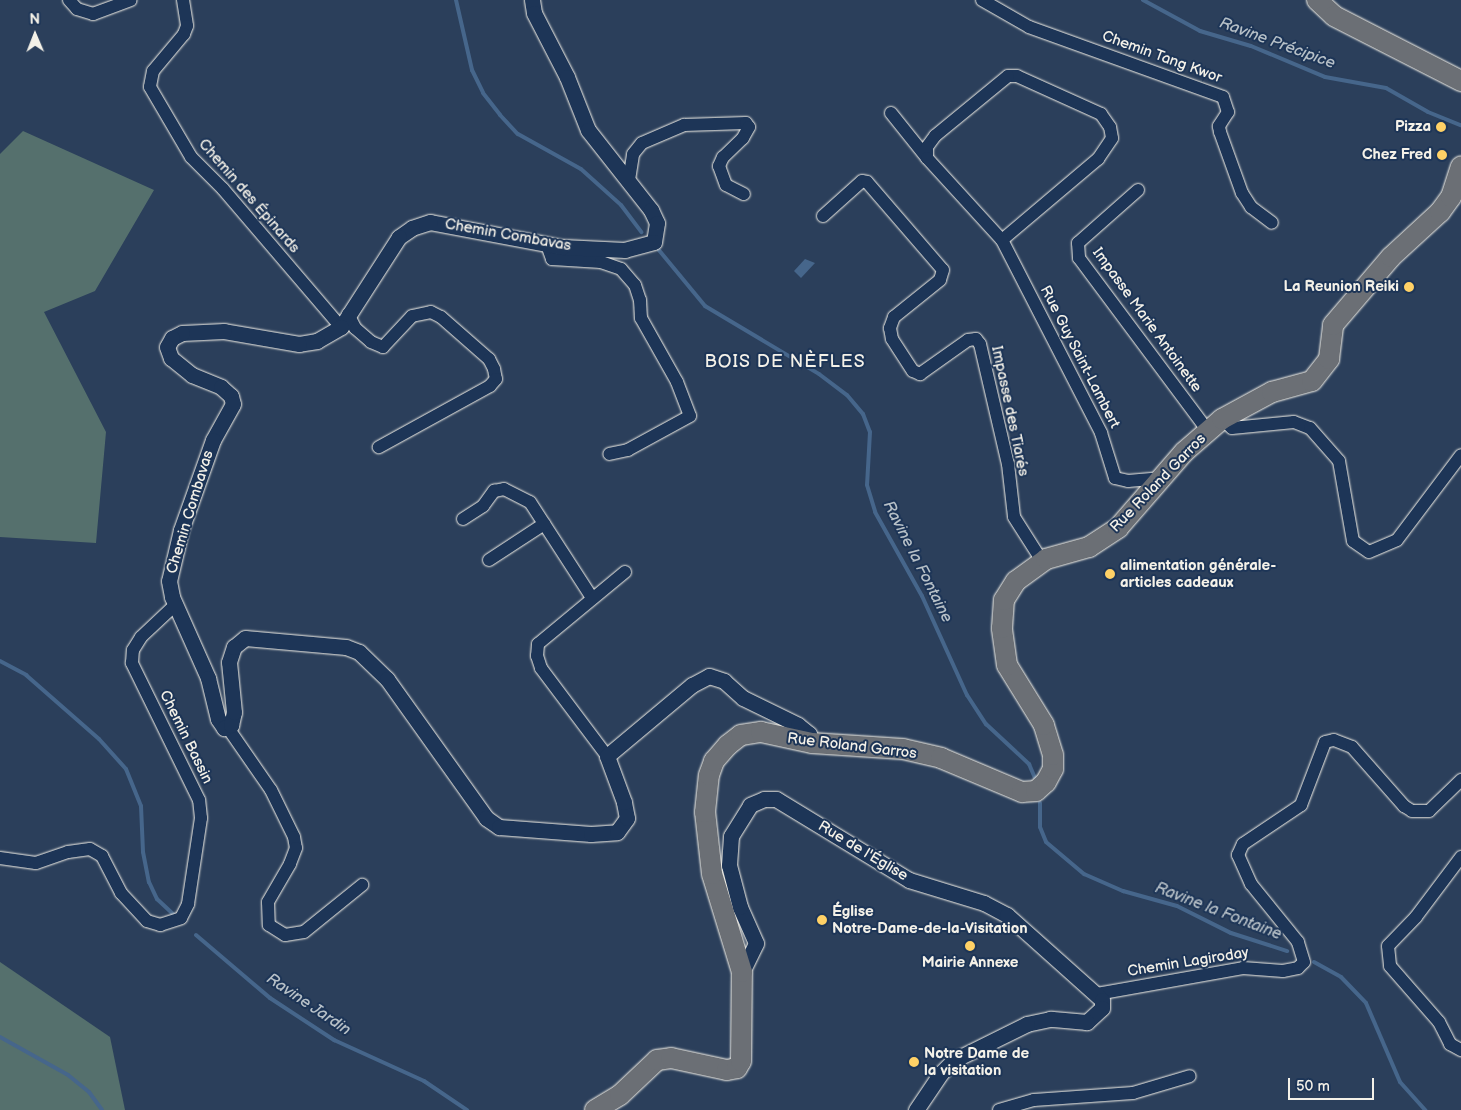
<!DOCTYPE html>
<meta charset="utf-8">
<style>
body{margin:0}
#map{position:relative;width:1461px;height:1110px;overflow:hidden;background:#2b3f5b;font-family:"Balsamiq Sans",sans-serif}
div>[style]{position:absolute}
[style*='--x']{left:calc(var(--x)*1px);top:calc(var(--y)*1px);width:calc(var(--w)*1px);rotate:calc(var(--a)*1deg)}
.green>*{inset:0;background:#55706d}
.water>*{inset:0;background:#46668b}
.stream>*{height:4px;margin:-2px;padding:0 2px;transform-origin:2px;border-radius:2px;background:#46668b}
.roads{filter:drop-shadow(0 0 1px #f4f1e8) drop-shadow(0 0 1px #f4f1e8)}
.minor>*{height:12px;margin:-6px;padding:0 6px;transform-origin:6px;border-radius:6px;background:#1d3557}
.tertiary>*{height:15px;margin:-7.5px;padding:0 7.5px;transform-origin:7.5px;border-radius:7.5px;background:#1d3557}
.primary>*{height:20px;margin:-10px;padding:0 10px;transform-origin:10px;border-radius:10px;background:#6b6f75}
.dots>*{width:14px;height:14px;translate:-50% -50%;box-sizing:border-box;border:2px solid #1d3557;border-radius:50%}
span{translate:-50% -50%;white-space:nowrap;text-align:center;line-height:1.15;-webkit-text-stroke:4px #1d3557;paint-order:stroke}
.street-label{font-size:15px;color:#f4f1e8}
.poi-label{font-size:15px;color:#f4f1e8;font-weight:700}
.right{translate:-100% -50%;text-align:right}
.left{translate:0 -50%;text-align:left}
.water-label{font-size:16px;color:#b7c0c7;font-style:italic}
.quarter-label{font-size:18px;color:#f4f1e8;letter-spacing:1px}
.north{position:absolute;left:10px;top:10px;width:50px;height:50px;-webkit-text-stroke:4px #1d3557;paint-order:stroke;rotate:359deg;font-size:14px;font-weight:700;line-height:20px;text-align:center;color:#f4f1e8}
.north::after{content:'';display:block;margin:auto;width:18px;height:22px;background:#f4f1e8;clip-path:polygon(50% 0,100% 100%,50% 72%,0 100%)}
.scale{position:absolute;left:1288px;top:1078px;width:86px;height:22px;box-sizing:border-box;border:2px solid #f4f1e8;border-top:0;padding-left:6px;font-size:15px;line-height:18px;white-space:nowrap;color:#f4f1e8;-webkit-text-stroke:4px #1d3557;paint-order:stroke}
</style>
<div id="map">
<div class="green">
<i style="clip-path:polygon(23px 131px,154px 190px,95px 291px,44px 312px,106px 432px,96px 543px,0 537px,0 154px)"></i>
<i style="clip-path:polygon(0 962px,110px 1037px,125px 1110px,0 1110px)"></i>
</div>
<div class="water">
<i style="clip-path:polygon(805px 259px,815px 263px,801px 278px,794px 271px)"></i>
</div>
<div class="stream">
<i style="--x:456;--y:0;--w:72;--a:77.1"></i>
<i style="--x:472;--y:70;--w:25;--a:64"></i>
<i style="--x:483;--y:93;--w:28;--a:52"></i>
<i style="--x:500;--y:115;--w:26;--a:47"></i>
<i style="--x:518;--y:134;--w:72;--a:29.1"></i>
<i style="--x:581;--y:169;--w:54;--a:42"></i>
<i style="--x:621;--y:205;--w:34;--a:53"></i>
<i style="--x:1143;--y:0;--w:65;--a:28.5"></i>
<i style="--x:1200;--y:31;--w:53;--a:16.4"></i>
<i style="--x:1251;--y:46;--w:80;--a:22.7"></i>
<i style="--x:1325;--y:77;--w:62;--a:10.2"></i>
<i style="--x:1386;--y:88;--w:48;--a:29.7"></i>
<i style="--x:1428;--y:112;--w:35;--a:22"></i>
<i style="--x:658;--y:249;--w:74;--a:50.5"></i>
<i style="--x:705;--y:306;--w:133;--a:30.8"></i>
<i style="--x:819;--y:374;--w:35;--a:37"></i>
<i style="--x:847;--y:395;--w:25;--a:50"></i>
<i style="--x:863;--y:414;--w:19;--a:69"></i>
<i style="--x:870;--y:432;--w:53;--a:93.2"></i>
<i style="--x:867;--y:485;--w:28;--a:73"></i>
<i style="--x:875;--y:512;--w:96;--a:60.8"></i>
<i style="--x:922;--y:596;--w:109;--a:65.6"></i>
<i style="--x:967;--y:695;--w:35;--a:57"></i>
<i style="--x:986;--y:724;--w:59;--a:42.9"></i>
<i style="--x:1029;--y:764;--w:15;--a:67"></i>
<i style="--x:0;--y:661;--w:30;--a:28"></i>
<i style="--x:26;--y:675;--w:97;--a:41.2"></i>
<i style="--x:99;--y:739;--w:40;--a:48"></i>
<i style="--x:126;--y:769;--w:40;--a:68"></i>
<i style="--x:141;--y:806;--w:46;--a:87.5"></i>
<i style="--x:143;--y:852;--w:31;--a:79"></i>
<i style="--x:149;--y:882;--w:19;--a:65"></i>
<i style="--x:157;--y:899;--w:22;--a:43"></i>
<i style="--x:1040;--y:803;--w:24;--a:90"></i>
<i style="--x:1040;--y:827;--w:16;--a:68"></i>
<i style="--x:1046;--y:842;--w:50;--a:40.1"></i>
<i style="--x:1084;--y:874;--w:43;--a:23.6"></i>
<i style="--x:1123;--y:891;--w:56;--a:15.5"></i>
<i style="--x:1177;--y:906;--w:60;--a:26.6"></i>
<i style="--x:1231;--y:933;--w:59;--a:17.8"></i>
<i style="--x:196;--y:935;--w:97;--a:40.4"></i>
<i style="--x:270;--y:998;--w:77;--a:33.3"></i>
<i style="--x:334;--y:1040;--w:99;--a:24.5"></i>
<i style="--x:424;--y:1081;--w:52;--a:34"></i>
<i style="--x:1314;--y:962;--w:31;--a:29"></i>
<i style="--x:1341;--y:977;--w:36;--a:46"></i>
<i style="--x:1366;--y:1003;--w:86;--a:66.7"></i>
<i style="--x:1400;--y:1082;--w:38;--a:48"></i>
<i style="--x:0;--y:1037;--w:78;--a:29.2"></i>
<i style="--x:68;--y:1075;--w:27;--a:39"></i>
<i style="--x:89;--y:1092;--w:22;--a:54"></i>
</div>
<div class="roads">
<div class="minor">
<i style="--x:69;--y:0;--w:12;--a:48"></i>
<i style="--x:77;--y:9;--w:17;--a:17"></i>
<i style="--x:93;--y:14;--w:40;--a:-20.2"></i>
<i style="--x:183;--y:0;--w:26;--a:81"></i>
<i style="--x:187;--y:26;--w:9;--a:111"></i>
<i style="--x:184;--y:34;--w:48;--a:130"></i>
<i style="--x:153;--y:71;--w:16;--a:101"></i>
<i style="--x:150;--y:87;--w:81;--a:59.6"></i>
<i style="--x:191;--y:157;--w:45;--a:45"></i>
<i style="--x:223;--y:189;--w:182;--a:49.5"></i>
<i style="--x:982;--y:0;--w:54;--a:29.9"></i>
<i style="--x:1029;--y:27;--w:206;--a:19.8"></i>
<i style="--x:1223;--y:97;--w:16;--a:72"></i>
<i style="--x:1228;--y:112;--w:17;--a:123"></i>
<i style="--x:1219;--y:126;--w:6;--a:81"></i>
<i style="--x:1220;--y:132;--w:65;--a:70.2"></i>
<i style="--x:1242;--y:193;--w:17;--a:57"></i>
<i style="--x:1251;--y:207;--w:26;--a:37"></i>
<i style="--x:891;--y:113;--w:58;--a:51.3"></i>
<i style="--x:629;--y:180;--w:26;--a:-81"></i>
<i style="--x:633;--y:154;--w:14;--a:-51"></i>
<i style="--x:642;--y:143;--w:46;--a:-23.2"></i>
<i style="--x:684;--y:125;--w:62;--a:-1.8"></i>
<i style="--x:746;--y:123;--w:5;--a:53"></i>
<i style="--x:749;--y:127;--w:13;--a:119"></i>
<i style="--x:743;--y:138;--w:28;--a:136"></i>
<i style="--x:723;--y:157;--w:10;--a:114"></i>
<i style="--x:719;--y:166;--w:20;--a:70"></i>
<i style="--x:726;--y:185;--w:20;--a:27"></i>
<i style="--x:1138;--y:190;--w:80;--a:138.5"></i>
<i style="--x:1078;--y:243;--w:15;--a:86"></i>
<i style="--x:1079;--y:258;--w:216;--a:53.3"></i>
<i style="--x:823;--y:216;--w:52;--a:-41.9"></i>
<i style="--x:862;--y:181;--w:5;--a:11"></i>
<i style="--x:867;--y:182;--w:116;--a:49.2"></i>
<i style="--x:943;--y:270;--w:10;--a:107"></i>
<i style="--x:940;--y:280;--w:59;--a:141.2"></i>
<i style="--x:894;--y:317;--w:12;--a:110"></i>
<i style="--x:890;--y:328;--w:11;--a:80"></i>
<i style="--x:892;--y:339;--w:38;--a:57"></i>
<i style="--x:913;--y:371;--w:8;--a:23"></i>
<i style="--x:920;--y:374;--w:59;--a:-35.3"></i>
<i style="--x:968;--y:340;--w:8;--a:-7"></i>
<i style="--x:976;--y:339;--w:6;--a:51"></i>
<i style="--x:980;--y:344;--w:123;--a:76.9"></i>
<i style="--x:1008;--y:464;--w:53;--a:83.5"></i>
<i style="--x:1014;--y:517;--w:52;--a:57.5"></i>
<i style="--x:1002;--y:240;--w:126;--a:-40.2"></i>
<i style="--x:1098;--y:159;--w:25;--a:-56"></i>
<i style="--x:1112;--y:138;--w:11;--a:-100"></i>
<i style="--x:1110;--y:127;--w:16;--a:-125"></i>
<i style="--x:1101;--y:114;--w:92;--a:-155.7"></i>
<i style="--x:1017;--y:76;--w:9;--a:180"></i>
<i style="--x:1008;--y:76;--w:94;--a:140.6"></i>
<i style="--x:935;--y:136;--w:14;--a:126"></i>
<i style="--x:927;--y:147;--w:11;--a:90"></i>
<i style="--x:927;--y:158;--w:111;--a:47.6"></i>
<i style="--x:1002;--y:240;--w:217;--a:62.8"></i>
<i style="--x:1101;--y:433;--w:47;--a:72.7"></i>
<i style="--x:1115;--y:478;--w:13;--a:13"></i>
<i style="--x:1128;--y:481;--w:32;--a:-5"></i>
<i style="--x:547;--y:245;--w:15;--a:70"></i>
<i style="--x:552;--y:259;--w:49;--a:3.5"></i>
<i style="--x:601;--y:262;--w:21;--a:19"></i>
<i style="--x:621;--y:269;--w:21;--a:49"></i>
<i style="--x:635;--y:285;--w:16;--a:72"></i>
<i style="--x:640;--y:300;--w:18;--a:87"></i>
<i style="--x:641;--y:318;--w:73;--a:60.6"></i>
<i style="--x:677;--y:382;--w:36;--a:69"></i>
<i style="--x:690;--y:416;--w:71;--a:151.3"></i>
<i style="--x:628;--y:450;--w:19;--a:168"></i>
<i style="--x:348;--y:314;--w:16;--a:63"></i>
<i style="--x:355;--y:328;--w:21;--a:41"></i>
<i style="--x:371;--y:342;--w:13;--a:23"></i>
<i style="--x:383;--y:347;--w:42;--a:-46.9"></i>
<i style="--x:412;--y:316;--w:19;--a:-12"></i>
<i style="--x:431;--y:312;--w:11;--a:27"></i>
<i style="--x:441;--y:317;--w:64;--a:41.2"></i>
<i style="--x:489;--y:359;--w:11;--a:63"></i>
<i style="--x:494;--y:369;--w:10;--a:79"></i>
<i style="--x:496;--y:379;--w:9;--a:131"></i>
<i style="--x:490;--y:386;--w:127;--a:151.2"></i>
<i style="--x:1222;--y:419;--w:13;--a:42"></i>
<i style="--x:1232;--y:428;--w:62;--a:-5.5"></i>
<i style="--x:1294;--y:422;--w:17;--a:21"></i>
<i style="--x:1310;--y:428;--w:44;--a:48.7"></i>
<i style="--x:1339;--y:461;--w:81;--a:80.1"></i>
<i style="--x:1353;--y:541;--w:19;--a:35"></i>
<i style="--x:1369;--y:552;--w:30;--a:-23"></i>
<i style="--x:1397;--y:540;--w:106;--a:-53"></i>
<i style="--x:463;--y:519;--w:24;--a:-33"></i>
<i style="--x:483;--y:506;--w:19;--a:-54"></i>
<i style="--x:494;--y:491;--w:10;--a:-11"></i>
<i style="--x:504;--y:489;--w:29;--a:27"></i>
<i style="--x:530;--y:502;--w:114;--a:57.1"></i>
<i style="--x:489;--y:560;--w:66;--a:-33.2"></i>
<i style="--x:228;--y:728;--w:75;--a:55.3"></i>
<i style="--x:271;--y:790;--w:52;--a:63.9"></i>
<i style="--x:294;--y:837;--w:11;--a:80"></i>
<i style="--x:296;--y:848;--w:17;--a:111"></i>
<i style="--x:290;--y:864;--w:44;--a:120.1"></i>
<i style="--x:268;--y:902;--w:23;--a:88"></i>
<i style="--x:269;--y:925;--w:19;--a:32"></i>
<i style="--x:285;--y:935;--w:19;--a:-9"></i>
<i style="--x:304;--y:932;--w:75;--a:-39"></i>
<i style="--x:607;--y:756;--w:110;--a:-126.9"></i>
<i style="--x:541;--y:668;--w:13;--a:-108"></i>
<i style="--x:537;--y:656;--w:12;--a:-85"></i>
<i style="--x:538;--y:644;--w:113;--a:-39.6"></i>
<i style="--x:1461;--y:857;--w:75;--a:126.9"></i>
<i style="--x:1416;--y:917;--w:40;--a:134"></i>
<i style="--x:1388;--y:946;--w:20;--a:84"></i>
<i style="--x:1390;--y:966;--w:74;--a:48.8"></i>
<i style="--x:1439;--y:1022;--w:25;--a:63"></i>
<i style="--x:1450;--y:1044;--w:13;--a:29"></i>
<i style="--x:0;--y:858;--w:36;--a:8"></i>
<i style="--x:36;--y:863;--w:34;--a:-19"></i>
<i style="--x:68;--y:852;--w:22;--a:-8"></i>
<i style="--x:90;--y:849;--w:14;--a:30"></i>
<i style="--x:102;--y:856;--w:42;--a:62.8"></i>
<i style="--x:121;--y:893;--w:38;--a:47"></i>
<i style="--x:147;--y:921;--w:14;--a:17"></i>
<i style="--x:160;--y:925;--w:22;--a:-18"></i>
<i style="--x:181;--y:918;--w:16;--a:-63"></i>
<i style="--x:188;--y:904;--w:87;--a:-81.4"></i>
<i style="--x:201;--y:818;--w:18;--a:-96"></i>
<i style="--x:199;--y:800;--w:153;--a:-116.1"></i>
<i style="--x:132;--y:663;--w:13;--a:-86"></i>
<i style="--x:133;--y:650;--w:15;--a:-58"></i>
<i style="--x:141;--y:637;--w:47;--a:-43.3"></i>
<i style="--x:1097;--y:994;--w:148;--a:-10.1"></i>
<i style="--x:1243;--y:968;--w:40;--a:4.3"></i>
<i style="--x:1283;--y:971;--w:15;--a:-11"></i>
<i style="--x:1298;--y:968;--w:8;--a:-45"></i>
<i style="--x:1304;--y:962;--w:21;--a:-107"></i>
<i style="--x:1298;--y:942;--w:75;--a:-129"></i>
<i style="--x:1251;--y:884;--w:32;--a:-114"></i>
<i style="--x:1238;--y:855;--w:12;--a:-66"></i>
<i style="--x:1243;--y:844;--w:70;--a:-33.9"></i>
<i style="--x:1301;--y:805;--w:67;--a:-69.1"></i>
<i style="--x:1325;--y:742;--w:9;--a:-13"></i>
<i style="--x:1334;--y:740;--w:19;--a:21"></i>
<i style="--x:1352;--y:747;--w:79;--a:48.6"></i>
<i style="--x:1404;--y:806;--w:9;--a:32"></i>
<i style="--x:1412;--y:811;--w:17;--a:0"></i>
<i style="--x:1429;--y:811;--w:45;--a:-44.1"></i>
<i style="--x:999;--y:1110;--w:36;--a:-16"></i>
<i style="--x:1034;--y:1100;--w:99;--a:-4"></i>
<i style="--x:1133;--y:1093;--w:59;--a:-16.6"></i>
</div>
<div class="tertiary">
<i style="--x:532;--y:0;--w:13;--a:81"></i>
<i style="--x:534;--y:13;--w:72;--a:62.7"></i>
<i style="--x:567;--y:77;--w:57;--a:68.4"></i>
<i style="--x:588;--y:130;--w:102;--a:51.8"></i>
<i style="--x:651;--y:210;--w:14;--a:65"></i>
<i style="--x:657;--y:223;--w:19;--a:99"></i>
<i style="--x:654;--y:242;--w:30;--a:165"></i>
<i style="--x:625;--y:250;--w:63;--a:-177.3"></i>
<i style="--x:562;--y:247;--w:134;--a:-169.3"></i>
<i style="--x:430;--y:222;--w:19;--a:162"></i>
<i style="--x:412;--y:228;--w:16;--a:145"></i>
<i style="--x:399;--y:237;--w:107;--a:122.8"></i>
<i style="--x:341;--y:327;--w:28;--a:150"></i>
<i style="--x:317;--y:341;--w:18;--a:171"></i>
<i style="--x:299;--y:344;--w:76;--a:-170.2"></i>
<i style="--x:224;--y:331;--w:42;--a:177.3"></i>
<i style="--x:182;--y:333;--w:11;--a:153"></i>
<i style="--x:172;--y:338;--w:10;--a:119"></i>
<i style="--x:167;--y:347;--w:12;--a:70"></i>
<i style="--x:171;--y:358;--w:27;--a:39"></i>
<i style="--x:192;--y:375;--w:31;--a:22"></i>
<i style="--x:221;--y:387;--w:13;--a:42"></i>
<i style="--x:231;--y:396;--w:8;--a:76"></i>
<i style="--x:233;--y:404;--w:41;--a:119.1"></i>
<i style="--x:213;--y:440;--w:96;--a:109.6"></i>
<i style="--x:181;--y:530;--w:52;--a:103.2"></i>
<i style="--x:169;--y:581;--w:16;--a:79"></i>
<i style="--x:172;--y:597;--w:89;--a:66"></i>
<i style="--x:208;--y:678;--w:42;--a:76.3"></i>
<i style="--x:218;--y:719;--w:11;--a:56"></i>
<i style="--x:224;--y:728;--w:8;--a:-23"></i>
<i style="--x:231;--y:725;--w:13;--a:-77"></i>
<i style="--x:234;--y:712;--w:50;--a:-95.7"></i>
<i style="--x:229;--y:662;--w:16;--a:-72"></i>
<i style="--x:234;--y:647;--w:14;--a:-39"></i>
<i style="--x:245;--y:638;--w:101;--a:5.1"></i>
<i style="--x:346;--y:647;--w:14;--a:21"></i>
<i style="--x:359;--y:652;--w:39;--a:44"></i>
<i style="--x:387;--y:679;--w:171;--a:54.5"></i>
<i style="--x:486;--y:818;--w:16;--a:35"></i>
<i style="--x:499;--y:827;--w:92;--a:4.4"></i>
<i style="--x:591;--y:834;--w:26;--a:-4"></i>
<i style="--x:617;--y:832;--w:17;--a:-54"></i>
<i style="--x:627;--y:818;--w:16;--a:-101"></i>
<i style="--x:624;--y:802;--w:49;--a:-110.3"></i>
<i style="--x:607;--y:756;--w:111;--a:-39.9"></i>
<i style="--x:692;--y:685;--w:19;--a:-28"></i>
<i style="--x:709;--y:676;--w:16;--a:18"></i>
<i style="--x:724;--y:681;--w:25;--a:42"></i>
<i style="--x:743;--y:698;--w:61;--a:26.1"></i>
<i style="--x:798;--y:725;--w:14;--a:39"></i>
<i style="--x:809;--y:734;--w:9;--a:72"></i>
<i style="--x:742;--y:972;--w:32;--a:-64"></i>
<i style="--x:756;--y:943;--w:39;--a:-114"></i>
<i style="--x:740;--y:907;--w:43;--a:-104.7"></i>
<i style="--x:729;--y:865;--w:29;--a:-86"></i>
<i style="--x:731;--y:836;--w:36;--a:-58"></i>
<i style="--x:750;--y:805;--w:15;--a:-23"></i>
<i style="--x:764;--y:799;--w:12;--a:0"></i>
<i style="--x:776;--y:799;--w:156;--a:31.3"></i>
<i style="--x:909;--y:880;--w:78;--a:17"></i>
<i style="--x:984;--y:903;--w:26;--a:28"></i>
<i style="--x:1007;--y:915;--w:127;--a:41.8"></i>
<i style="--x:1102;--y:1000;--w:8;--a:90"></i>
<i style="--x:1102;--y:1008;--w:21;--a:137"></i>
<i style="--x:1087;--y:1022;--w:37;--a:-175"></i>
<i style="--x:1050;--y:1019;--w:24;--a:168"></i>
<i style="--x:1027;--y:1024;--w:81;--a:153.7"></i>
<i style="--x:954;--y:1060;--w:18;--a:135"></i>
<i style="--x:941;--y:1073;--w:45;--a:124"></i>
</div>
<div class="primary">
<i style="--x:1317;--y:0;--w:23;--a:43"></i>
<i style="--x:1334;--y:16;--w:143;--a:27.1"></i>
<i style="--x:595;--y:1110;--w:29;--a:-31"></i>
<i style="--x:620;--y:1095;--w:51;--a:-43.4"></i>
<i style="--x:657;--y:1060;--w:14;--a:-8"></i>
<i style="--x:671;--y:1058;--w:57;--a:12.1"></i>
<i style="--x:727;--y:1070;--w:10;--a:-11"></i>
<i style="--x:737;--y:1068;--w:8;--a:-60"></i>
<i style="--x:741;--y:1061;--w:89;--a:-89.4"></i>
<i style="--x:742;--y:972;--w:102;--a:-107"></i>
<i style="--x:712;--y:874;--w:62;--a:-96.4"></i>
<i style="--x:705;--y:812;--w:37;--a:-84"></i>
<i style="--x:709;--y:775;--w:15;--a:-70"></i>
<i style="--x:714;--y:761;--w:21;--a:-49"></i>
<i style="--x:728;--y:745;--w:16;--a:-38"></i>
<i style="--x:741;--y:735;--w:20;--a:-9"></i>
<i style="--x:761;--y:732;--w:52;--a:12.2"></i>
<i style="--x:812;--y:743;--w:91;--a:3.8"></i>
<i style="--x:903;--y:749;--w:39;--a:13"></i>
<i style="--x:941;--y:758;--w:88;--a:22.8"></i>
<i style="--x:1022;--y:792;--w:14;--a:-4"></i>
<i style="--x:1036;--y:791;--w:13;--a:-42"></i>
<i style="--x:1046;--y:782;--w:15;--a:-62"></i>
<i style="--x:1053;--y:769;--w:14;--a:-90"></i>
<i style="--x:1053;--y:755;--w:31;--a:-107"></i>
<i style="--x:1044;--y:725;--w:70;--a:-121.7"></i>
<i style="--x:1007;--y:665;--w:37;--a:-98"></i>
<i style="--x:1002;--y:628;--w:28;--a:-86"></i>
<i style="--x:1004;--y:600;--w:22;--a:-58"></i>
<i style="--x:1016;--y:581;--w:37;--a:-36"></i>
<i style="--x:1046;--y:559;--w:45;--a:-15.6"></i>
<i style="--x:1089;--y:547;--w:35;--a:-33"></i>
<i style="--x:1118;--y:528;--w:101;--a:-49"></i>
<i style="--x:1184;--y:452;--w:50;--a:-41"></i>
<i style="--x:1222;--y:419;--w:57;--a:-28.4"></i>
<i style="--x:1272;--y:392;--w:41;--a:-15.4"></i>
<i style="--x:1312;--y:381;--w:28;--a:-52"></i>
<i style="--x:1329;--y:359;--w:34;--a:-83"></i>
<i style="--x:1333;--y:325;--w:89;--a:-49.5"></i>
<i style="--x:1391;--y:257;--w:67;--a:-42.6"></i>
<i style="--x:1440;--y:212;--w:19;--a:-54"></i>
<i style="--x:1451;--y:197;--w:32;--a:-72"></i>
</div>
</div>
<div class="dots">
<i style="left:1441px;top:127px;background:#ffd166"></i>
<i style="left:1442px;top:155px;background:#ffd166"></i>
<i style="left:1409px;top:287px;background:#ffd166"></i>
<i style="left:1110px;top:574px;background:#ffd166"></i>
<i style="left:822px;top:920px;background:#ffd166"></i>
<i style="left:970px;top:946px;background:#ffd166"></i>
<i style="left:914px;top:1062px;background:#ffd166"></i>
</div>
<div class="street-label">
<span style="left:1162px;top:57px;rotate:20deg">Chemin Tang Kwor</span>
<span style="left:249px;top:196px;rotate:49deg">Chemin des Épinards</span>
<span style="left:508px;top:235px;rotate:10deg">Chemin Combavas</span>
<span style="left:1147px;top:320px;rotate:54deg">Impasse Marie Antoinette</span>
<span style="left:1080px;top:357px;rotate:63deg">Rue Guy Saint-Lambert</span>
<span style="left:1010px;top:411px;rotate:78deg">Impasse des Tiarés</span>
<span style="left:1158px;top:483px;rotate:-46deg">Rue Roland Garros</span>
<span style="left:190px;top:512px;rotate:-73deg">Chemin Combavas</span>
<span style="left:186px;top:737px;rotate:64deg">Chemin Bassin</span>
<span style="left:852px;top:746px;rotate:7deg">Rue Roland Garros</span>
<span style="left:863px;top:851px;rotate:31deg">Rue de l'Église</span>
<span style="left:1188px;top:962px;rotate:-9deg">Chemin Lagiroday</span>
</div>
<div class="poi-label">
<span class="right" style="left:1431px;top:127px">Pizza</span>
<span class="right" style="left:1432px;top:155px">Chez Fred</span>
<span class="right" style="left:1399px;top:287px">La Reunion Reiki</span>
<span class="left" style="left:1120px;top:574px">alimentation générale-<br>articles cadeaux</span>
<span class="left" style="left:832px;top:920px">Église<br>Notre-Dame-de-la-Visitation</span>
<span style="left:970px;top:963px">Mairie Annexe</span>
<span class="left" style="left:924px;top:1062px">Notre Dame de<br>la visitation</span>
</div>
<div class="water-label">
<span style="left:1277px;top:44px;rotate:20deg">Ravine Précipice</span>
<span style="left:917px;top:562px;rotate:63deg">Ravine la Fontaine</span>
<span style="left:1218px;top:912px;rotate:21deg">Ravine la Fontaine</span>
<span style="left:308px;top:1005px;rotate:34deg">Ravine Jardin</span>
</div>
<div class="quarter-label">
<span style="left:785px;top:362px">BOIS DE NÈFLES</span>
</div>
<div class="north">N</div>
<div class="scale">50 m</div>
</div>
